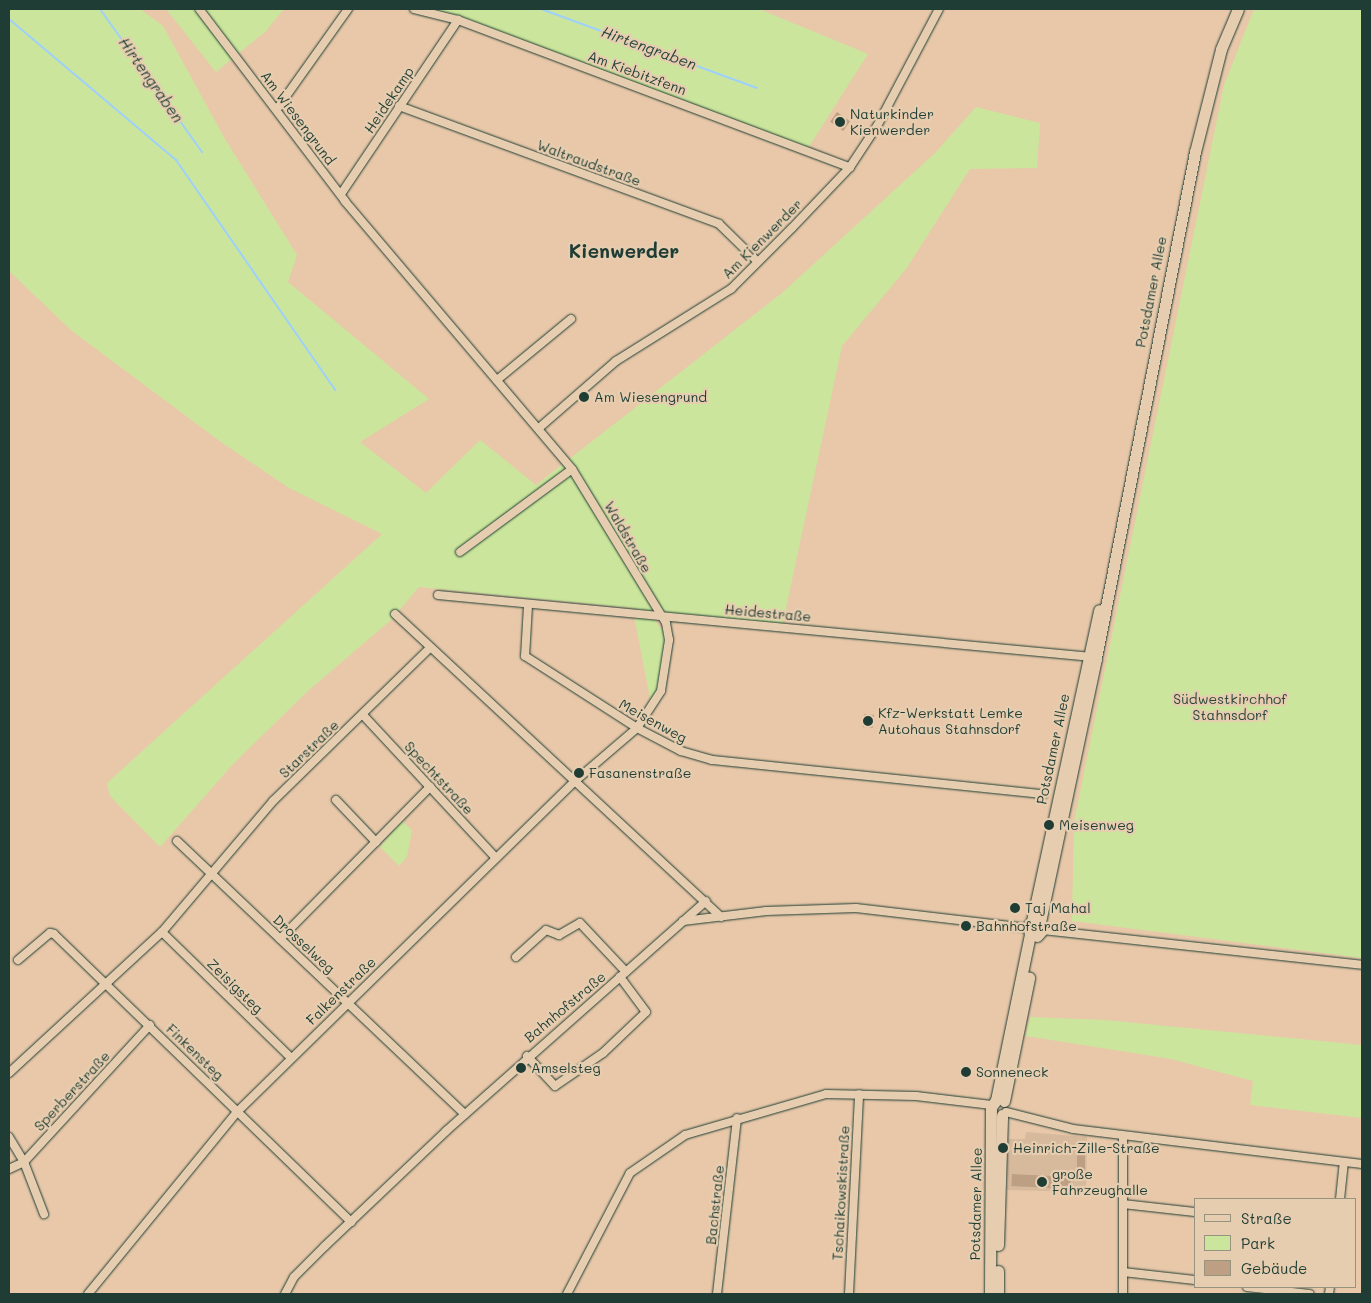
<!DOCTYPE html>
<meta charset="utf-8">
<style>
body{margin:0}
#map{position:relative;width:1371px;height:1303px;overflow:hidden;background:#e8c8a9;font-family:Mali,sans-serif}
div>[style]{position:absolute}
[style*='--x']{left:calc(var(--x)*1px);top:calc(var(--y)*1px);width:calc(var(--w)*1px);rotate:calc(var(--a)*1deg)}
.built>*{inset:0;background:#d7b99c}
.green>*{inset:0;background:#cbe69c}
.stream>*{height:2px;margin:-1px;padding:0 1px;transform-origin:1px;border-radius:1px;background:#9ed0fb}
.building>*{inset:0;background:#bd9f84;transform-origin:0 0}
.roads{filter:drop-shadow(0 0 1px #1f3d34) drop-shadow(0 0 1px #1f3d34)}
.street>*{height:8px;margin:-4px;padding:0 4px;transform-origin:4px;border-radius:4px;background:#e7cdaf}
.secondary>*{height:11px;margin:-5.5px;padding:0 5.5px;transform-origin:5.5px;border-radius:5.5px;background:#e7cdaf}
.dots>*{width:14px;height:14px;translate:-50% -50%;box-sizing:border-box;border:2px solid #e7cdaf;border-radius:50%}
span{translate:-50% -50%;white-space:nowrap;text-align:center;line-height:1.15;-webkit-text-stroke:4.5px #e7cdaf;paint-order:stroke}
.street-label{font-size:14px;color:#1f3d34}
.poi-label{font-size:14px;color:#1f3d34}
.left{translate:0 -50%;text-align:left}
.park-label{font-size:14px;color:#284539}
.water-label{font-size:15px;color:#25443e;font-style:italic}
.district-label{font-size:19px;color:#1f3d34;font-weight:700}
.frame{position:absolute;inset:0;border:10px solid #1f3d34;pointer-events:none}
.legend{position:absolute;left:1194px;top:1198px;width:162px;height:90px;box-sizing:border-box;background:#e7cdaf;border:1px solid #97937e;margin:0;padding:6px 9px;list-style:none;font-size:15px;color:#1f3d34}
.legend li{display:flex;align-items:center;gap:10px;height:25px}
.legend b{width:25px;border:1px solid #97937e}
</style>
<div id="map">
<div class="built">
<i style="clip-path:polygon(1026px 1132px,1087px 1137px,1086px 1192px,1007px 1190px,1008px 1139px,1025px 1139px)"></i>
</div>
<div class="green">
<i style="clip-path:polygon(9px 9px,140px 9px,163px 26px,225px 139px,297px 255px,288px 282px,429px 399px,360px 442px,426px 493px,480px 440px,536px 485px,782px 293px,935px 153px,976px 107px,1040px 123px,1037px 168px,970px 169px,906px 269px,842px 346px,782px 627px,661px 617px,634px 608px,419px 587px,391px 620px,309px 690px,234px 763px,160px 847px,110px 796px,107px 783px,382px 534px,289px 488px,221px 442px,72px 331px,9px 271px)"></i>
<i style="clip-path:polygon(166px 9px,284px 9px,266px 31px,216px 72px)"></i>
<i style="clip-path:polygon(423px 9px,759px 9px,868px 54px,808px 148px)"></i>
<i style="clip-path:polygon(1254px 9px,1362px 9px,1362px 958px,1072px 921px,1074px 822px,1224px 85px)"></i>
<i style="clip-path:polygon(634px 616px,653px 618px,666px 635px,663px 679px,651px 703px)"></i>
<i style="clip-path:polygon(402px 821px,412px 830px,407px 857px,399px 866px,380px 847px)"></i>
<i style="clip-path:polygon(1030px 1017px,1105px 1020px,1362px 1045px,1362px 1118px,1250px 1105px,1253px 1081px,1171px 1059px,1026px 1036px)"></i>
</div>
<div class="stream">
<i style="--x:100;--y:9;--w:176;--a:54.5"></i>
<i style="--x:541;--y:9;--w:230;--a:20.1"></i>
<i style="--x:9;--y:19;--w:219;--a:40.2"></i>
<i style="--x:176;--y:160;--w:280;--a:55.3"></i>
</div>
<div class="building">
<i style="left:837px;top:112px;width:16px;height:12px;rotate:35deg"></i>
<i style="left:864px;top:714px;width:10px;height:13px;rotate:6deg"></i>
<i style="left:1077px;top:1151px;width:8px;height:26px"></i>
<i style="left:1012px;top:1174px;width:59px;height:12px;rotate:3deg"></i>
</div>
<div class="roads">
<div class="street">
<i style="--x:414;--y:9;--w:45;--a:14"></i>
<i style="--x:458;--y:20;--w:419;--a:20.6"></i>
<i style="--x:399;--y:106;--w:341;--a:20.2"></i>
<i style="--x:719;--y:224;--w:54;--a:44.3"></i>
<i style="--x:277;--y:109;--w:123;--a:-54.6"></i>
<i style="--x:341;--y:194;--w:210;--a:-56.1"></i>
<i style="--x:497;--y:380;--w:96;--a:-39.5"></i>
<i style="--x:539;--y:428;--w:102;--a:-41"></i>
<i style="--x:616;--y:361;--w:136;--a:-32.1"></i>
<i style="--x:731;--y:289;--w:86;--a:-45"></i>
<i style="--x:792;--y:228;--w:84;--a:-46.4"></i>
<i style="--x:850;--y:167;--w:49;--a:-56.6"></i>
<i style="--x:877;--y:126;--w:132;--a:-62.1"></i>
<i style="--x:460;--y:552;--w:139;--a:-36.5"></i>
<i style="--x:438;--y:595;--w:657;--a:5.42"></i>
<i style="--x:528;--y:606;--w:50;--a:93.4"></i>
<i style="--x:525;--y:656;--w:133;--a:32.7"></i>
<i style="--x:637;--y:728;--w:50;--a:27.6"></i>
<i style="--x:681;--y:751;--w:32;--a:16"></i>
<i style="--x:712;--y:760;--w:333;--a:5.9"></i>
<i style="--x:395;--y:614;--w:445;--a:42.9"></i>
<i style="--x:363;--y:715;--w:195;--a:47.1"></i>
<i style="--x:336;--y:800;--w:58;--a:46.4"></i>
<i style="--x:177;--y:841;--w:397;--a:43.5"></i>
<i style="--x:683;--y:921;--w:84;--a:-6.9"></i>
<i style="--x:766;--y:911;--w:90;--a:-1.9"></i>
<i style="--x:856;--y:908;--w:172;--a:6.7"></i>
<i style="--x:1042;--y:930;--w:322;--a:6.2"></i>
<i style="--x:162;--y:932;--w:180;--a:44.3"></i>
<i style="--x:280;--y:939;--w:214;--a:-45.4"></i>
<i style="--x:516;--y:957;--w:40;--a:-42"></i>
<i style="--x:546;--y:930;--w:14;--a:21"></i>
<i style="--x:559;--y:935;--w:24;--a:-30"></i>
<i style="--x:580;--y:923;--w:67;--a:46.8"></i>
<i style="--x:18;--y:960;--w:42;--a:-40.2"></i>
<i style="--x:50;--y:933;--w:4;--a:14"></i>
<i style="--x:54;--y:934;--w:414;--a:44.1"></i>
<i style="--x:527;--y:1056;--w:41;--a:47"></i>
<i style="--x:555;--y:1086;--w:58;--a:-34.5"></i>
<i style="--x:603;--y:1053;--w:59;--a:-43.6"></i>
<i style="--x:646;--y:1012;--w:44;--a:-126.6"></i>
<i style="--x:9;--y:1073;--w:208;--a:-42.7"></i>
<i style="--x:162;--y:932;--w:172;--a:-49.7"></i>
<i style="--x:273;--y:801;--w:219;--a:-44.3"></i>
<i style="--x:1006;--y:1112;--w:69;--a:14.2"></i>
<i style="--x:1073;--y:1129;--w:291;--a:6.9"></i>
<i style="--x:1123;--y:1136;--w:158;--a:90"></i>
<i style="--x:9;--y:1137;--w:29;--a:59"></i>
<i style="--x:24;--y:1162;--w:56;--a:69"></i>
<i style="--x:9;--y:1169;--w:17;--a:-25"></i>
<i style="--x:24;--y:1162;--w:186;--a:-47.4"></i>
<i style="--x:1340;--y:1199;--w:37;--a:-84"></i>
<i style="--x:1123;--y:1204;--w:72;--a:6.3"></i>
<i style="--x:1123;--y:1272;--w:72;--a:6.3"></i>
<i style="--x:1247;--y:1287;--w:63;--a:6.3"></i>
<i style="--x:88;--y:1294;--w:237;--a:-50.7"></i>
<i style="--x:238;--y:1111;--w:470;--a:-44.4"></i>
<i style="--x:574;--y:782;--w:83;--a:-40.6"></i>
<i style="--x:637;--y:728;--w:44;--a:-57"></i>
<i style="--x:661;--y:691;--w:52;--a:-81.1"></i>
<i style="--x:669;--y:640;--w:17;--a:-100"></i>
<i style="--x:666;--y:623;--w:180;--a:-121.4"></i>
<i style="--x:572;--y:469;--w:351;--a:-130.3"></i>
<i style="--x:345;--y:201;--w:241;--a:-127.2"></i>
<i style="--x:285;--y:1294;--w:19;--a:-62"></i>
<i style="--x:294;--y:1277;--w:44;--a:-45"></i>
<i style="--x:325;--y:1246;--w:167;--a:-43.5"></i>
<i style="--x:446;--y:1131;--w:347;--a:-41.5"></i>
<i style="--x:567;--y:1294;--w:136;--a:-62.5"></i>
<i style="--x:630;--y:1173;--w:67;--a:-34.6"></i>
<i style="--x:685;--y:1135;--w:147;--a:-16.2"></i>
<i style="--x:826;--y:1094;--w:90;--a:1.3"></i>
<i style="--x:916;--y:1096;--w:76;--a:6.8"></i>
<i style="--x:717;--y:1294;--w:177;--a:-83.5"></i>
<i style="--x:849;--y:1294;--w:200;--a:-87.1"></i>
<i style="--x:1329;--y:1294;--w:7;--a:-82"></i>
</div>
<div class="secondary">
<i style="--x:1040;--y:922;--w:270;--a:-78"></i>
<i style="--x:1096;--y:658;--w:516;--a:-78.93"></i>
<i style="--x:1195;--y:152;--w:106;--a:-75.8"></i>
<i style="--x:1221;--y:49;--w:43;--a:-67"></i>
<i style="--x:1030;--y:934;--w:8;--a:-104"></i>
<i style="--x:1028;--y:926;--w:6;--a:-51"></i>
<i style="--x:1032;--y:921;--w:318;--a:-77.8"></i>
<i style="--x:1037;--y:936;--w:8;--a:-50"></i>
<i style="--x:1042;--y:930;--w:8;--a:-104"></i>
<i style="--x:996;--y:1100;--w:169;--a:-78.4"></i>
<i style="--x:1004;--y:1101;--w:126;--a:-78.5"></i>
<i style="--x:998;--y:1245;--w:130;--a:-88.2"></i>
<i style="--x:998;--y:1271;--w:23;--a:90"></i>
<i style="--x:990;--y:1294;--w:187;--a:-89.7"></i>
<i style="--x:991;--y:1107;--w:9;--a:-54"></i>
</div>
</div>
<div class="dots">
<i style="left:840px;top:122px;background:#1f3d34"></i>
<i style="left:584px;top:397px;background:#1f3d34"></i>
<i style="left:868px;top:721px;background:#1f3d34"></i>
<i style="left:579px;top:773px;background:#1f3d34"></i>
<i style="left:1049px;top:825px;background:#1f3d34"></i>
<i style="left:1015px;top:908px;background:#1f3d34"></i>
<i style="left:966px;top:926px;background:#1f3d34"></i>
<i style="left:521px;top:1068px;background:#1f3d34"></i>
<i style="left:966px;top:1072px;background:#1f3d34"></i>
<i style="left:1003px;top:1148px;background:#1f3d34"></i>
<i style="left:1042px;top:1182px;background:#1f3d34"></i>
</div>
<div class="street-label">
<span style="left:637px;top:73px;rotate:20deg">Am Kiebitzfenn</span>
<span style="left:389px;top:100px;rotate:-56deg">Heidekamp</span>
<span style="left:298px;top:118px;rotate:53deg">Am Wiesengrund</span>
<span style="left:589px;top:163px;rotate:20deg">Waltraudstraße</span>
<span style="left:762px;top:239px;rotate:-45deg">Am Kienwerder</span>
<span style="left:1151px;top:292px;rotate:-79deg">Potsdamer Allee</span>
<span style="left:628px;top:537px;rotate:60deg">Waldstraße</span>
<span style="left:768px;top:613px;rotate:5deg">Heidestraße</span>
<span style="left:653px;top:721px;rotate:29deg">Meisenweg</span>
<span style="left:309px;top:749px;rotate:-44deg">Starstraße</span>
<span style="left:1053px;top:749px;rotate:-78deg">Potsdamer Allee</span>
<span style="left:439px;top:778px;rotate:47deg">Spechtstraße</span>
<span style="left:304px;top:944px;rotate:43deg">Drosselweg</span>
<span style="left:235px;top:986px;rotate:44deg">Zeisigsteg</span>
<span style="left:341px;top:991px;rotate:-44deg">Falkenstraße</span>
<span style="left:565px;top:1007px;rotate:-40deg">Bahnhofstraße</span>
<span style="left:195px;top:1052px;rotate:44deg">Finkensteg</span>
<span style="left:72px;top:1091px;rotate:-47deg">Sperberstraße</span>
<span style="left:841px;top:1193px;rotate:-87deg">Tschaikowskistraße</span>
<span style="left:976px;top:1204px;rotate:-89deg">Potsdamer Allee</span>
<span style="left:715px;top:1205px;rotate:-84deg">Bachstraße</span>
</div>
<div class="poi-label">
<span class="left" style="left:850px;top:122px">Naturkinder<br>Kienwerder</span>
<span class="left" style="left:594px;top:397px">Am Wiesengrund</span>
<span class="left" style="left:878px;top:721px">Kfz-Werkstatt Lemke<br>Autohaus Stahnsdorf</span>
<span class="left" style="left:589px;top:773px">Fasanenstraße</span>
<span class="left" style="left:1059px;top:825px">Meisenweg</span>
<span class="left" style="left:1025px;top:908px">Taj Mahal</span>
<span class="left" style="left:976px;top:926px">Bahnhofstraße</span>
<span class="left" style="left:531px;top:1068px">Amselsteg</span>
<span class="left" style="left:976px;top:1072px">Sonneneck</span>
<span class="left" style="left:1013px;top:1148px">Heinrich-Zille-Straße</span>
<span class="left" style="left:1052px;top:1182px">große<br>Fahrzeughalle</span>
</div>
<div class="park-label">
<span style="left:1230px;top:707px">Südwestkirchhof<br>Stahnsdorf</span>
</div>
<div class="water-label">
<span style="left:649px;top:48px;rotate:20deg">Hirtengraben</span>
<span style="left:151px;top:80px;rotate:55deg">Hirtengraben</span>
</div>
<div class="district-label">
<span style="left:624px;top:251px">Kienwerder</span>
</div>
<div class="frame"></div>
<ul class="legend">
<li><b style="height:6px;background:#e7cdaf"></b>Straße</li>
<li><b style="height:14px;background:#cbe69c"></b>Park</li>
<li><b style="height:14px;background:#bd9f84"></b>Gebäude</li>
</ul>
</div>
